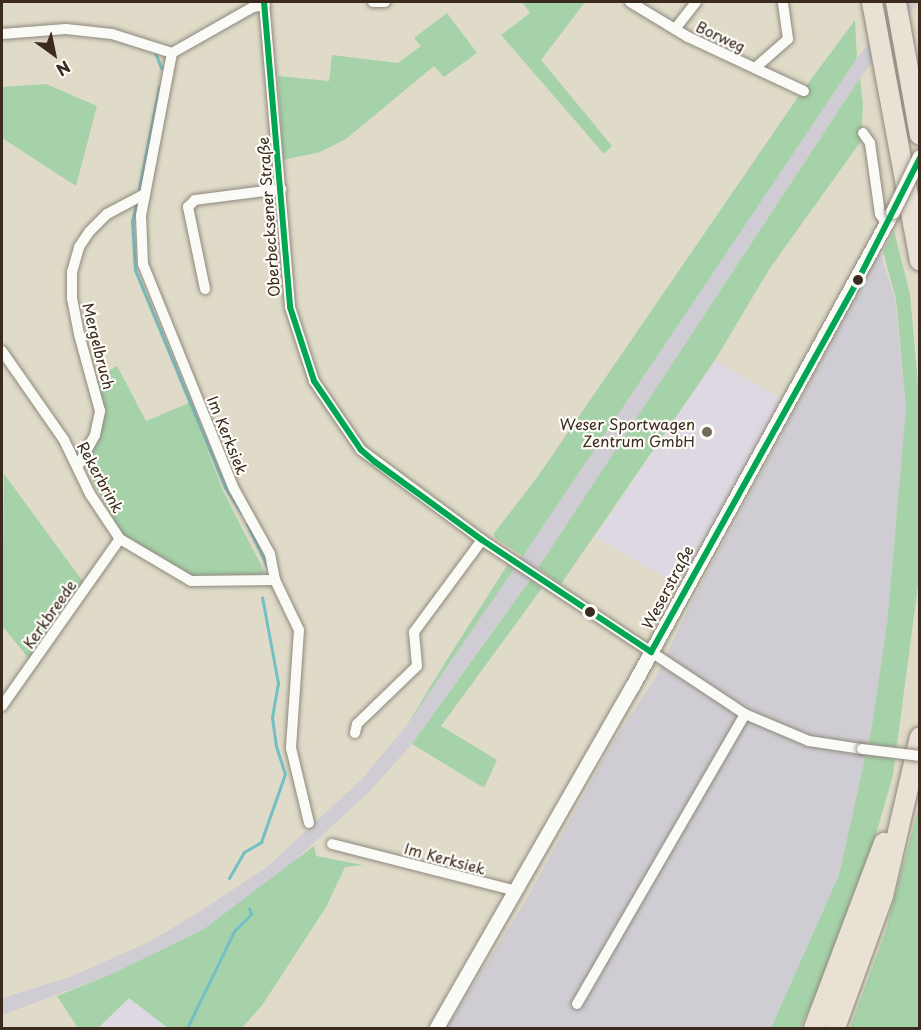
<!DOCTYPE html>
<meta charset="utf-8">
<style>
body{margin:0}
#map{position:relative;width:921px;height:1030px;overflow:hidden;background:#dfdbc8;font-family:"Playpen Sans",sans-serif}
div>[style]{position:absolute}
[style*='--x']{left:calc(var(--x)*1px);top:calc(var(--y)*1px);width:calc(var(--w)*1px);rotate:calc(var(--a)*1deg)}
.built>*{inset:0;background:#ddd8e1}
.industrial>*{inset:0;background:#cfcdd3}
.green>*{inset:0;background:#a5d2a8}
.stream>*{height:3px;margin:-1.5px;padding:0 1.5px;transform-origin:1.5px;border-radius:1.5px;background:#73bfc3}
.roads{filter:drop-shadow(0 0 2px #8e887d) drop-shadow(0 0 2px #8e887d)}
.minor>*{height:10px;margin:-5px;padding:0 5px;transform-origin:5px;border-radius:5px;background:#fafaf7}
.tertiary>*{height:14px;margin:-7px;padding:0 7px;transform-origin:7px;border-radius:7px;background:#fafaf7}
.motorway>*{height:20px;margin:-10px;padding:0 10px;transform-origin:10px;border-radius:10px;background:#e8e1d4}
.bridges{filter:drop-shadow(0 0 2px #8e887d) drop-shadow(0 0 2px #8e887d)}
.minor-bridge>*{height:10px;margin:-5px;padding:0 5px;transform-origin:5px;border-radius:5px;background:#fafaf7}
.tertiary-bridge>*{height:14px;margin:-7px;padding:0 7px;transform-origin:7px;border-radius:7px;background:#fafaf7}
.bus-1>*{height:6px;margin:-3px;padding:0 3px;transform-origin:3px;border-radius:3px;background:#00a651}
.dots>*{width:16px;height:16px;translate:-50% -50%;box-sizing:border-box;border:3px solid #fdfcf7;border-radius:50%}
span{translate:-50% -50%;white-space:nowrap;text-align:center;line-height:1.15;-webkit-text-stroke:4.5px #fdfcf7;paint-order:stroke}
.street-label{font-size:15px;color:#3b2a1e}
.poi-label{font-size:15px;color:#3b2a1e}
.right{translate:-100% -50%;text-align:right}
.frame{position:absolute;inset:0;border:3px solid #3b2a1e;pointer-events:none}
.north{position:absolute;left:24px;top:24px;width:60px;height:60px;-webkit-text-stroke:4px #fdfcf7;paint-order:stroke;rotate:147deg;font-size:16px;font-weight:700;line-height:24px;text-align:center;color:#3b2a1e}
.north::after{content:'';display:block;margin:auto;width:21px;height:27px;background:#3b2a1e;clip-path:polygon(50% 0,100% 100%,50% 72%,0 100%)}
</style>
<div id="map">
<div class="built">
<i style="clip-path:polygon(715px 360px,782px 400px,678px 585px,595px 537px)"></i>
<i style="clip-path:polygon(129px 998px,168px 1028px,98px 1028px)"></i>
</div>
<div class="industrial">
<i style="clip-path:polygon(901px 2px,919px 2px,860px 78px,538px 568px,412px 744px,369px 792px,277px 877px,204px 929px,112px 974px,2px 1015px,2px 998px,70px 977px,149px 942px,196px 914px,267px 867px,362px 779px,407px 725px,857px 58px)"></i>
<i style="clip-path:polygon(880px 252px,895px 299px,906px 408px,887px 624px,872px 726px,839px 875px,771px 1028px,446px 1028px,525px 902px,613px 742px,656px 677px,691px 603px)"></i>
</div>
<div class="green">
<i style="clip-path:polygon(522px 2px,585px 2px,541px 60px,612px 146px,604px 154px,501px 35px,530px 13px)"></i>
<i style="clip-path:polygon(447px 13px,477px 53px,444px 77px,434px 66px,346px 139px,320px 152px,283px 160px,278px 76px,329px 81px,332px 55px,398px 63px,421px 46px,414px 38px)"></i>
<i style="clip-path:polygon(855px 20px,857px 58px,523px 556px,495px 538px,494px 533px,536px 479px,798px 97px)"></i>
<i style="clip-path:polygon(860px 78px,863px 105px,861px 141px,770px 268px,715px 360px,561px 584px,538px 568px)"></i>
<i style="clip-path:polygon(46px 84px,97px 106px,76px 186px,2px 138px,2px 87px)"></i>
<i style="clip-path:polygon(894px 231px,910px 294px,919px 396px,920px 570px,893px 775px,851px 921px,800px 1028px,771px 1028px,839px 875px,872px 726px,887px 624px,906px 408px,896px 299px,883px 252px)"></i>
<i style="clip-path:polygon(117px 366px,146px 421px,189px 403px,223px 491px,265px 573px,233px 582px,191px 579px,121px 535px,85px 465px,103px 416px,96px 378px)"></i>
<i style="clip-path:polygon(4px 474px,84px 583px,30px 660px,2px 626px)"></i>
<i style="clip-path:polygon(508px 564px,514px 569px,407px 725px,443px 666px)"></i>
<i style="clip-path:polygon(530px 580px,542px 588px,441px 726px,497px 760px,484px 788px,412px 744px)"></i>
<i style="clip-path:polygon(919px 806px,919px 1028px,850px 1028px,885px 933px)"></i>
<i style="clip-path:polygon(314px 846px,316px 856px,363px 865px,345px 867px,326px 907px,263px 1004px,242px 1028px,168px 1028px,129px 998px,98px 1028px,78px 1028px,57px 996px,112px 974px,204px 929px)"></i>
</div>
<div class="stream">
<i style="--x:155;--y:52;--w:17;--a:69"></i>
<i style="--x:139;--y:188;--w:103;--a:-78.8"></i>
<i style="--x:136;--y:205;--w:16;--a:104"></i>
<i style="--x:132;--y:221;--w:49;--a:86.5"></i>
<i style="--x:135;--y:270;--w:235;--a:67.5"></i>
<i style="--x:225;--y:487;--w:31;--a:58"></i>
<i style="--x:247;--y:524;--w:47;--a:64.5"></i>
<i style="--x:229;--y:878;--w:30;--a:-60"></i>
<i style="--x:244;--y:852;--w:20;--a:-30"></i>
<i style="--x:261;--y:842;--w:72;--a:-70.6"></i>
<i style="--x:285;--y:774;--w:29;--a:-108"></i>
<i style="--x:276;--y:746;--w:29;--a:-98"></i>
<i style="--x:272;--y:717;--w:35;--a:-80"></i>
<i style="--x:278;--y:683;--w:87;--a:-100.5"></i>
<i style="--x:187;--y:1028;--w:108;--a:-64.1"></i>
<i style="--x:234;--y:931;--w:24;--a:-45"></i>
<i style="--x:251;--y:914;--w:6;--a:-108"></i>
</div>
<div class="roads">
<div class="minor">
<i style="--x:264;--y:2;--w:306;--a:85.1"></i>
<i style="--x:290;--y:307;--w:78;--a:72"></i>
<i style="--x:314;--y:381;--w:83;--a:55.7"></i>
<i style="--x:361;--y:450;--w:151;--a:36.6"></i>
<i style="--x:482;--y:540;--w:315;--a:33.5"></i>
<i style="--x:745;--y:714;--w:69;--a:22.9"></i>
<i style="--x:809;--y:741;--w:54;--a:8.6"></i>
<i style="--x:373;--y:2;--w:12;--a:0"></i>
<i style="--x:630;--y:2;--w:68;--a:31.1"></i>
<i style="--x:688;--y:37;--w:128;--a:25"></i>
<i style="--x:675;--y:29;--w:34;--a:-52"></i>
<i style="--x:2;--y:34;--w:64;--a:-4.5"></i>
<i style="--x:66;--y:29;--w:46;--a:6.2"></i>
<i style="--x:112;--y:34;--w:63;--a:17.6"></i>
<i style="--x:172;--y:53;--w:93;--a:-29.6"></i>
<i style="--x:253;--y:7;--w:12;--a:-9"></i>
<i style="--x:172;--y:53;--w:166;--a:100.8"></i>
<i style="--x:141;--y:216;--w:48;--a:87.6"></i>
<i style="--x:143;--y:264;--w:243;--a:68"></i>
<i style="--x:234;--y:489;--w:74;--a:61"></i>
<i style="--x:270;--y:554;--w:26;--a:79"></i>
<i style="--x:275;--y:580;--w:55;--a:64.4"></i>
<i style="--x:299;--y:630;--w:118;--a:93.9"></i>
<i style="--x:291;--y:748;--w:77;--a:76.5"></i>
<i style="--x:755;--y:68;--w:44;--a:-41.3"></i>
<i style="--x:788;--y:39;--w:37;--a:-98"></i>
<i style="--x:863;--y:133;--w:12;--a:55"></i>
<i style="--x:870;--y:143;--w:72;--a:82"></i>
<i style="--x:880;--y:214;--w:12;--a:55"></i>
<i style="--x:205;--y:289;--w:84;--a:-101.7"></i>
<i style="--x:188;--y:207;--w:10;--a:-45"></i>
<i style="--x:195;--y:200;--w:87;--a:-7.3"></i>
<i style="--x:2;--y:351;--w:108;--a:55.1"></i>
<i style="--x:64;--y:440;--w:60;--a:64.3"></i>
<i style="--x:90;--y:494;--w:54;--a:56.3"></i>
<i style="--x:120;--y:539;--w:82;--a:30.6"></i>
<i style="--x:191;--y:581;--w:84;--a:-0.7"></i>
<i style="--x:79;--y:464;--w:33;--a:-61"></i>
<i style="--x:95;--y:435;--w:25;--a:-78"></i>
<i style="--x:100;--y:411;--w:80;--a:-105.3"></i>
<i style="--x:79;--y:334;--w:36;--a:-101"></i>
<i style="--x:72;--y:299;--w:27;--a:-90"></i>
<i style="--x:72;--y:272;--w:26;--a:-74"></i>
<i style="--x:79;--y:247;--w:18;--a:-56"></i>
<i style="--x:89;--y:232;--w:25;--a:-45"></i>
<i style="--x:107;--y:214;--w:43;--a:-27.8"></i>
<i style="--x:2;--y:706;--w:204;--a:-54.8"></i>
<i style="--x:355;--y:733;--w:9;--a:-77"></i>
<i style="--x:357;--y:724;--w:83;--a:-44"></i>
<i style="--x:417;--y:666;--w:34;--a:-95"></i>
<i style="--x:414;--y:632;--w:114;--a:-53.5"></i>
<i style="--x:332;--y:844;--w:190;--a:14.3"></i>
<i style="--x:577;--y:1004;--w:335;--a:-59.9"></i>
</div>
<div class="tertiary">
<i style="--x:437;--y:1028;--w:394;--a:-60.2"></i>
<i style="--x:633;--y:686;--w:541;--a:-61.25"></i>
</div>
<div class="motorway">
<i style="--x:872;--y:2;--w:263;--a:79.5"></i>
<i style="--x:896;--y:2;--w:135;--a:79.8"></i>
<i style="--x:814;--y:1028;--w:198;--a:-69.3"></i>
<i style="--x:835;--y:1028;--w:140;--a:-70"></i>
<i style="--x:883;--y:896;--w:163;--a:-76.9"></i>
</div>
</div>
<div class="bridges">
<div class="minor-bridge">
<i style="--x:862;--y:749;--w:58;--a:6.9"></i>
</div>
<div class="tertiary-bridge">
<i style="--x:893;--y:212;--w:61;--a:-63.9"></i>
</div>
</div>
<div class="bus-1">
<i style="--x:264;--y:2;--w:306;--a:85.1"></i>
<i style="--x:290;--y:307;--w:78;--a:72"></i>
<i style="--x:314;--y:381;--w:83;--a:55.7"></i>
<i style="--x:361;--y:450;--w:18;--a:41"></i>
<i style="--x:375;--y:462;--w:132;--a:36.1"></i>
<i style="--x:482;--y:540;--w:203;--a:33.5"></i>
<i style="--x:651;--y:652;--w:428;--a:-60.9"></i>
<i style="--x:859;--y:278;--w:135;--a:-63.1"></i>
</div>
<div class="dots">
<i style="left:858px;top:280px;background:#3b2a1e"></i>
<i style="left:707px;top:432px;background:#74685a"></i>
<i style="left:590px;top:612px;background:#3b2a1e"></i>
</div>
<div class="street-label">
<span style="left:721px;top:36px;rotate:25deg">Borweg</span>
<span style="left:268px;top:217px;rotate:-94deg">Oberbecksener Straße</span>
<span style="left:99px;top:346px;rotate:76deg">Mergelbruch</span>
<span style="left:228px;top:435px;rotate:68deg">Im Kerksiek</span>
<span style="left:101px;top:477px;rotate:61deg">Rekerbrink</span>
<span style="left:667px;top:587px;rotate:-62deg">Weserstraße</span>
<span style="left:49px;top:614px;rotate:-55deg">Kerkbreede</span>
<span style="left:445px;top:858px;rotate:15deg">Im Kerksiek</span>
</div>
<div class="poi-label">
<span class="right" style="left:695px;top:432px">Weser Sportwagen<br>Zentrum GmbH</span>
</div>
<div class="frame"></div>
<div class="north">N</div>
</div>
